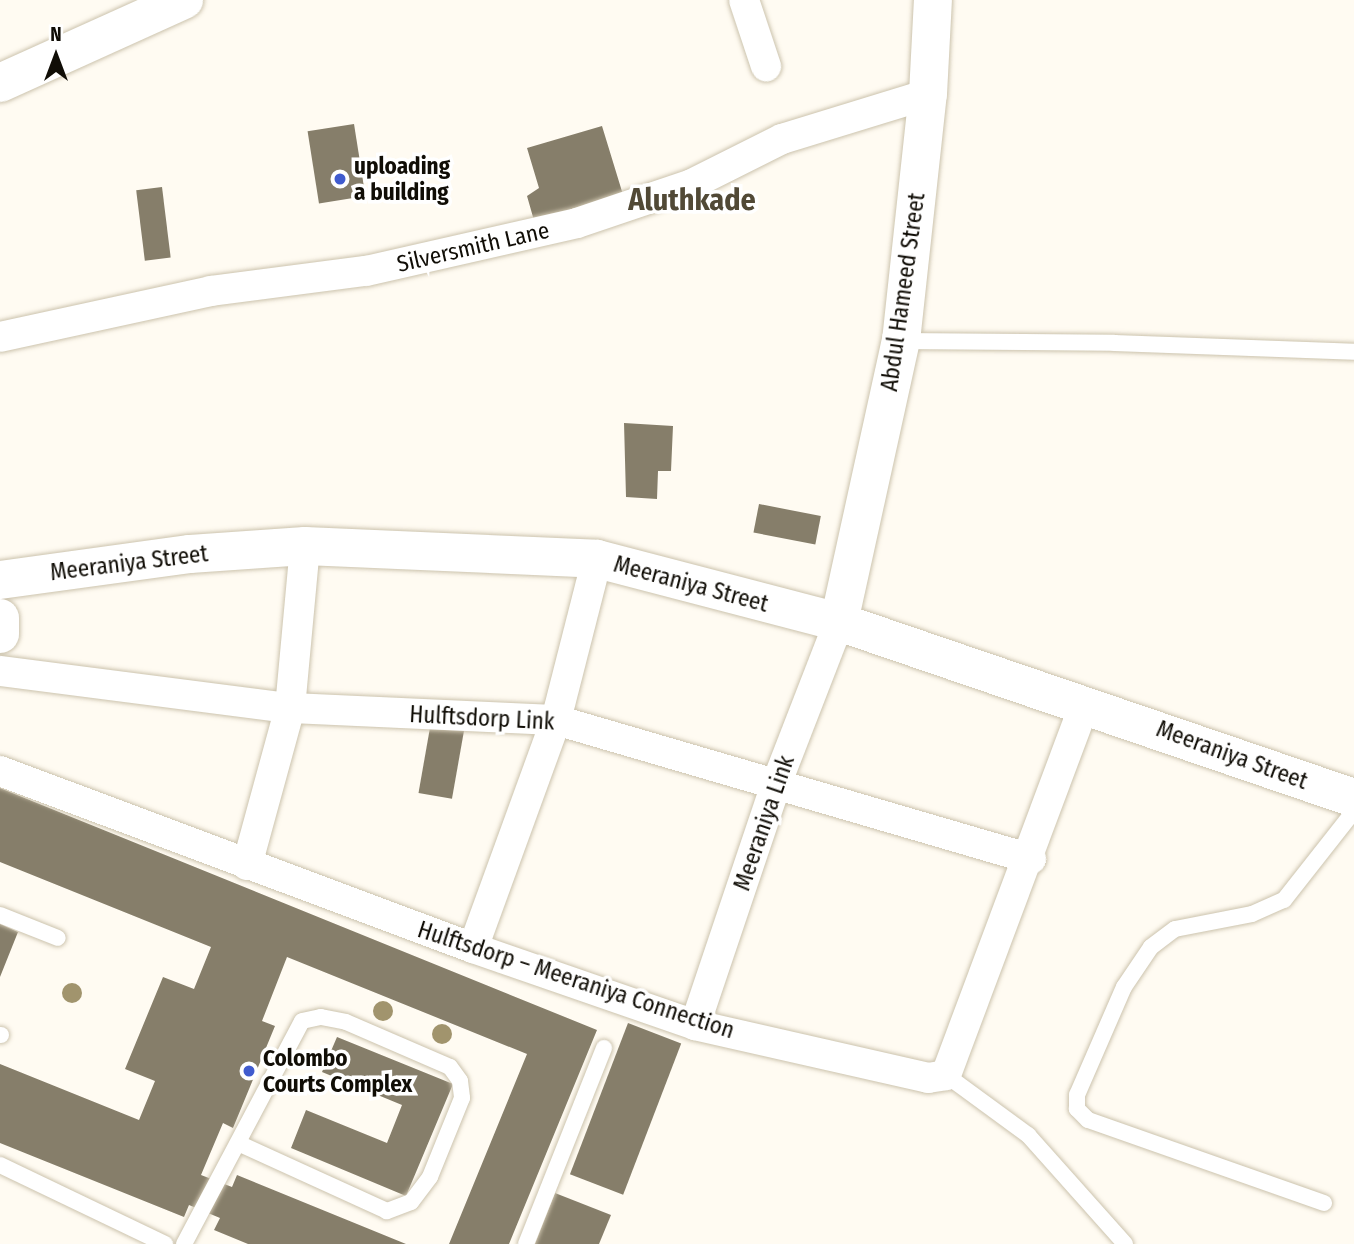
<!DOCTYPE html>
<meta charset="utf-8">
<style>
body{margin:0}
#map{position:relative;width:1354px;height:1244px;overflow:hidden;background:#fffbf2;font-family:"Fira Sans Condensed",sans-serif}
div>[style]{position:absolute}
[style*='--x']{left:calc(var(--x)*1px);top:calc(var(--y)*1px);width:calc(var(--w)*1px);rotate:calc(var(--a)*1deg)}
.building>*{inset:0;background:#867e6a;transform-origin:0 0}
.roads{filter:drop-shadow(0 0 2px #ccc3ad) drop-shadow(0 0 2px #ccc3ad)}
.lane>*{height:16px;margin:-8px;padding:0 8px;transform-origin:8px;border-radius:8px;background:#fff}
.street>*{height:30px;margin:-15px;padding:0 15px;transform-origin:15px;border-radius:15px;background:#fff}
.secondary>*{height:38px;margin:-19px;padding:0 19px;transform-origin:19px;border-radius:19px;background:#fff}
.trees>*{width:20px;height:20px;margin:-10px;border-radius:50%;background:#a1946d}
.dots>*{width:19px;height:19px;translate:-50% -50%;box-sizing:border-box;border:4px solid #fff;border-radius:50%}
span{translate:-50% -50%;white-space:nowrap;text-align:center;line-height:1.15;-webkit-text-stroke:7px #fff;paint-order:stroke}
.poi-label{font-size:23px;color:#100d06;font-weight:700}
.left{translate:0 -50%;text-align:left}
.street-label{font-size:23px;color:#100d06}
.district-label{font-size:30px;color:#514936;font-weight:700}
.north{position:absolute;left:21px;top:21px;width:70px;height:70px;-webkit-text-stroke:5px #fff;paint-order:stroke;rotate:0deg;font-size:19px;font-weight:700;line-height:28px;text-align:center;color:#100d06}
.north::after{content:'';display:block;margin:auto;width:24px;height:32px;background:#100d06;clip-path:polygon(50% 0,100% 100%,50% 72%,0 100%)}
</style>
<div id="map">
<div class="building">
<i style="left:354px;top:124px;width:73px;height:47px;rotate:81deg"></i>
<i style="clip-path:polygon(602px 126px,624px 198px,535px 224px,527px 196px,539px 188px,527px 148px)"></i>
<i style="left:162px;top:187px;width:71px;height:26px;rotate:83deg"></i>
<i style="clip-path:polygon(624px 423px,673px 426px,671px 471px,658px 471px,657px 499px,626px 497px)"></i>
<i style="left:759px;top:504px;width:63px;height:29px;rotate:11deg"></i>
<i style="left:431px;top:722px;width:34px;height:72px;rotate:10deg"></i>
<i style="clip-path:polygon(0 788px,597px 1030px,509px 1244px,449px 1244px,527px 1054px,287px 957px,262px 1021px,275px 1026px,233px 1128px,223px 1123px,201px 1175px,232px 1187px,237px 1175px,406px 1244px,248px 1244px,214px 1230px,220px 1218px,189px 1205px,184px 1217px,0 1143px,0 1064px,139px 1120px,155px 1081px,125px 1069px,163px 977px,194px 989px,211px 947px,0 862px)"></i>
<i style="clip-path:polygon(0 924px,18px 932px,0 977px)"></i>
<i style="left:628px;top:1023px;width:57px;height:162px;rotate:21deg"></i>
<i style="clip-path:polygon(337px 1037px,453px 1084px,406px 1196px,291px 1148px,306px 1110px,387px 1143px,402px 1105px,322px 1072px)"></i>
<i style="clip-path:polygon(555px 1193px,611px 1215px,599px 1244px,535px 1244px)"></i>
</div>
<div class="roads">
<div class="lane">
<i style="--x:901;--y:341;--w:213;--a:0.5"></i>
<i style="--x:1114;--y:343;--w:240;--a:2.1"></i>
<i style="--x:0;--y:915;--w:62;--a:21.6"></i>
<i style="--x:0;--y:1035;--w:1;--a:0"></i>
<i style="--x:946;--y:1075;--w:102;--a:36.2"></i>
<i style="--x:1028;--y:1135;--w:146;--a:48.3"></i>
<i style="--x:0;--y:1165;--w:183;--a:25.6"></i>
<i style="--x:1324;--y:1203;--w:250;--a:-160.6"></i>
<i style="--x:1088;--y:1120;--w:16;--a:-135"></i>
<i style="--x:1077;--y:1109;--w:14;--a:-90"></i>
<i style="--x:1077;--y:1095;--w:118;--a:-66.5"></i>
<i style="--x:1124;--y:987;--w:48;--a:-56"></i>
<i style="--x:1151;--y:947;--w:30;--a:-37"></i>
<i style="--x:1175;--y:929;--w:78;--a:-11"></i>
<i style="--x:1252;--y:914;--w:35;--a:-24"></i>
<i style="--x:1284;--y:900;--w:113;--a:-51.8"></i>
<i style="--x:184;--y:1244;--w:252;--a:-62.1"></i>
<i style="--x:302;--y:1021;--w:19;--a:-12"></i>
<i style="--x:321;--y:1017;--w:25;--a:11"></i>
<i style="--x:346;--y:1022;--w:113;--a:23.4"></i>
<i style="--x:450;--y:1067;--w:17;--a:54"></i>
<i style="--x:460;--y:1081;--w:17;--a:83"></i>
<i style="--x:462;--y:1098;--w:85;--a:112.1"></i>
<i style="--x:430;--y:1177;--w:31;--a:127"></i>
<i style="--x:411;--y:1202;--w:26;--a:159"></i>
<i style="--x:387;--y:1211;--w:162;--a:-155.5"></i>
<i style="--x:526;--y:1244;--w:211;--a:-68.3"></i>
</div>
<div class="street">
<i style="--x:744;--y:0;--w:70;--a:71.6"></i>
<i style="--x:0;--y:337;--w:216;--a:-12.3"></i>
<i style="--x:211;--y:291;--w:156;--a:-7.4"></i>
<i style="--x:366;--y:271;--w:216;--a:-12.8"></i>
<i style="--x:577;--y:223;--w:121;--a:-18.7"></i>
<i style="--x:692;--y:184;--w:101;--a:-26.6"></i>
<i style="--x:782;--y:139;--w:153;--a:-17.1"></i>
<i style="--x:0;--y:671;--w:292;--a:7.3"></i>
<i style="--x:290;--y:708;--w:266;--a:2.6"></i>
<i style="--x:556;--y:720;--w:495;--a:16.3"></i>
<i style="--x:0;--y:771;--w:505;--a:20.52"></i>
<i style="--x:473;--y:948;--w:235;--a:19.1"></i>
<i style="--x:695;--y:1025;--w:239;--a:12.8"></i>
<i style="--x:928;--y:1078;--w:18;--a:-9"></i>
<i style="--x:946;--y:1075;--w:397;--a:-69.5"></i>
<i style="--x:247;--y:865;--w:163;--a:-74.7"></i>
<i style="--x:290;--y:708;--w:163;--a:-84.7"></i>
<i style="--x:473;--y:948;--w:243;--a:-70"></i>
<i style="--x:556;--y:720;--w:166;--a:-75.7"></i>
<i style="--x:695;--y:1025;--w:256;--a:-71.4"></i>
<i style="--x:777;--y:782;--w:172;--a:-68.8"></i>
</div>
<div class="secondary">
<i style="--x:0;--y:83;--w:202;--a:-24.3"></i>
<i style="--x:0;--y:580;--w:192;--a:-7.8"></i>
<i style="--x:190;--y:554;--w:115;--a:-4"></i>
<i style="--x:305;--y:546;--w:292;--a:2.5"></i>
<i style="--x:597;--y:559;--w:250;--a:14.6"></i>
<i style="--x:839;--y:622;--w:544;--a:18.87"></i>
<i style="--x:0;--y:618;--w:16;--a:90"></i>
<i style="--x:839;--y:622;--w:288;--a:-77.6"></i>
<i style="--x:901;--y:341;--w:248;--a:-83.8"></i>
<i style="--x:928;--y:94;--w:94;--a:-87"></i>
</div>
</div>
<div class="trees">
<i style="left:72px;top:993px"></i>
<i style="left:383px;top:1011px"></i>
<i style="left:442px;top:1034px"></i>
</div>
<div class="dots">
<i style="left:340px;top:179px;background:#405bce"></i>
<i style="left:249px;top:1071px;background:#405bce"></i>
</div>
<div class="poi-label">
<span class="left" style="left:354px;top:179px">uploading<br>a building</span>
<span class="left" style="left:263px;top:1071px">Colombo<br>Courts Complex</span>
</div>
<div class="street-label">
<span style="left:473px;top:247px;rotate:-13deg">Silversmith Lane</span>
<span style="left:903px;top:292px;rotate:-82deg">Abdul Hameed Street</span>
<span style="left:129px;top:563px;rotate:-7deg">Meeraniya Street</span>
<span style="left:691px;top:584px;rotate:15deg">Meeraniya Street</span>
<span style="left:482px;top:718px;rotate:3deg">Hulftsdorp Link</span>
<span style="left:1232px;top:755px;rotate:20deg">Meeraniya Street</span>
<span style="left:764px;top:823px;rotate:-71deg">Meeraniya Link</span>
<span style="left:576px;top:980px;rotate:18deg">Hulftsdorp – Meeraniya Connection</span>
</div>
<div class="district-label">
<span style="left:692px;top:200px">Aluthkade</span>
</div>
<div class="north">N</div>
</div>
